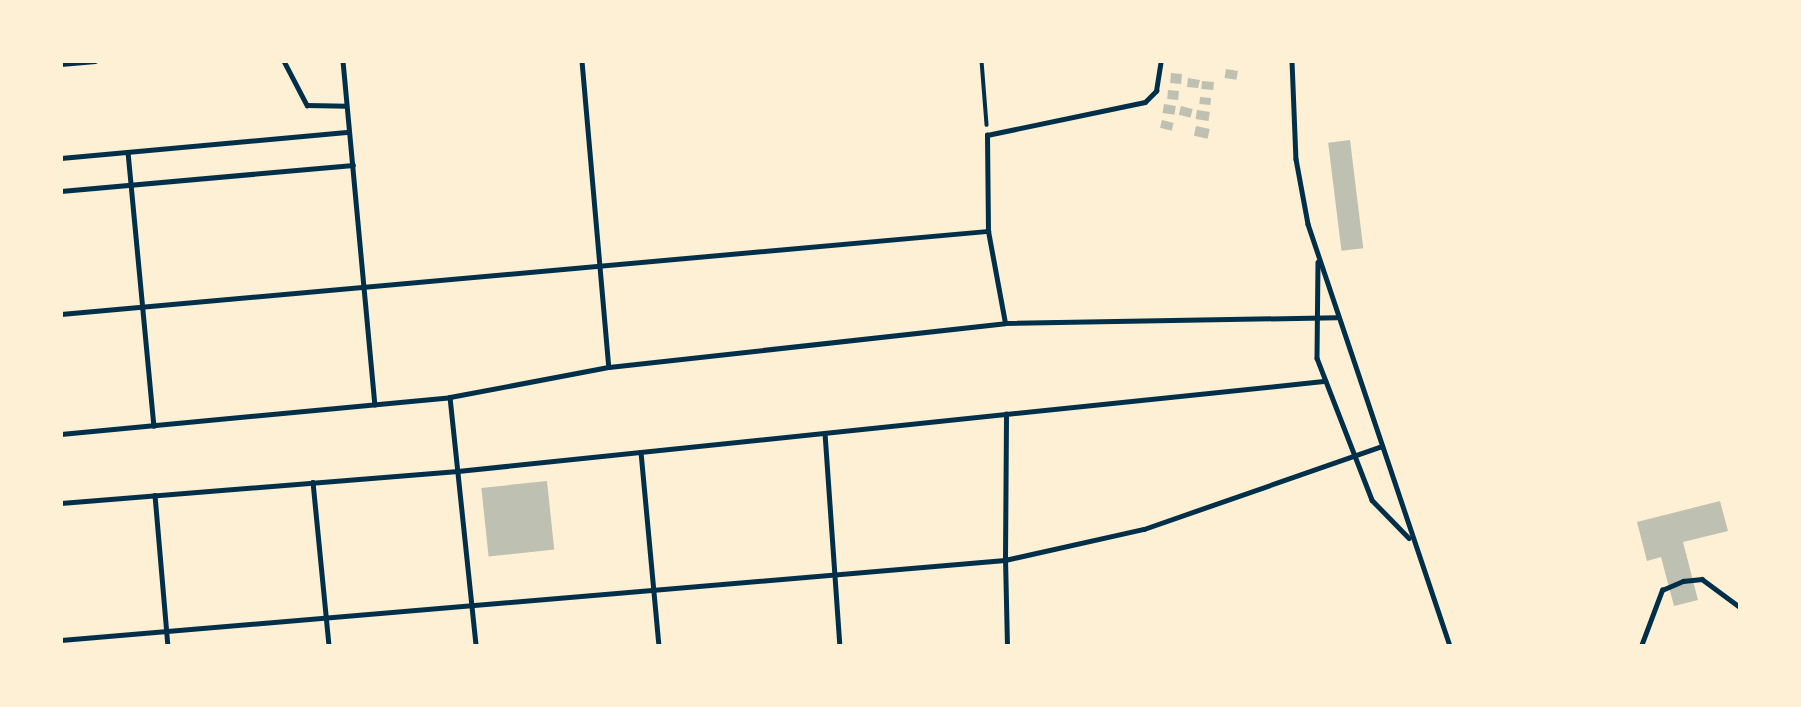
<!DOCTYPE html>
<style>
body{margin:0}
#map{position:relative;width:1801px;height:707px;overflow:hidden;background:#fdf0d5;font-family:"Fira Sans Condensed",sans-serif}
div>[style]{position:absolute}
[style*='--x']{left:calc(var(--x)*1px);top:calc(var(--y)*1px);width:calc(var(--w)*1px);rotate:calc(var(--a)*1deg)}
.building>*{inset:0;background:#bec0b2;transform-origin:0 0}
.path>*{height:3.5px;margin:-1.75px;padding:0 1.75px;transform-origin:1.75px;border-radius:1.75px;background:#003049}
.service>*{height:4.5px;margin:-2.25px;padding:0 2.25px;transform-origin:2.25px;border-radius:2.25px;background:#003049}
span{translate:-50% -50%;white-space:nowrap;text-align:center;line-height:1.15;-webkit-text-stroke:6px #fdf0d5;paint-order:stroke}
.frame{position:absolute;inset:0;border:63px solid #fdf0d5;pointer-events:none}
</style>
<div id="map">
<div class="building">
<i style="left:1226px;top:69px;width:12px;height:9px;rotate:9deg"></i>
<i style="left:1171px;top:73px;width:11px;height:10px;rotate:5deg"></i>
<i style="clip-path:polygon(1188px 78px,1200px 80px,1198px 88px,1187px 87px)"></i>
<i style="left:1202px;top:81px;width:12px;height:8px;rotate:5deg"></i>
<i style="left:1168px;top:90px;width:11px;height:9px;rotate:5deg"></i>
<i style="left:1200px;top:97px;width:11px;height:7px;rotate:5deg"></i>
<i style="left:1164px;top:104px;width:12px;height:9px;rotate:9deg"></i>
<i style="left:1181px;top:106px;width:12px;height:9px;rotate:14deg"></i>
<i style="left:1197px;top:110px;width:13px;height:9px;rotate:9deg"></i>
<i style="left:1162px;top:120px;width:12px;height:8px;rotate:14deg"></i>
<i style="left:1196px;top:126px;width:14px;height:10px;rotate:12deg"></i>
<i style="left:1350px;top:140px;width:109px;height:22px;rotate:83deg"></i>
<i style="left:547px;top:481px;width:69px;height:66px;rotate:84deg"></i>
<i style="clip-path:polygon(1720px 501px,1728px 531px,1683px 542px,1698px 600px,1674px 606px,1661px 557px,1647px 561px,1637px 522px)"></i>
</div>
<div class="path">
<i style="--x:982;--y:61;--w:64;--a:85.5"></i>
</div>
<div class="service">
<i style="--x:284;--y:61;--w:50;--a:62.4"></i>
<i style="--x:307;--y:105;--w:39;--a:1"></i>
<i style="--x:343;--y:61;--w:345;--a:84.7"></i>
<i style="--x:582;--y:61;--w:307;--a:85"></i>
<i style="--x:1292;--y:61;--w:98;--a:87.7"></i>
<i style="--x:1296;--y:159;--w:66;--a:79.5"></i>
<i style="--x:1308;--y:224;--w:445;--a:71.4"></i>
<i style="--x:61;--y:64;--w:34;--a:-5"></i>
<i style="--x:128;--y:152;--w:275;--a:84.6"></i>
<i style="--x:61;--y:158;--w:289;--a:-5.2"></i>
<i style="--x:61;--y:191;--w:293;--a:-5.1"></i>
<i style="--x:1318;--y:262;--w:96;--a:90.6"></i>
<i style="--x:1317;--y:358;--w:152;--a:68.8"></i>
<i style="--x:1372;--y:500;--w:53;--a:45.8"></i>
<i style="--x:61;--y:314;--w:931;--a:-5.12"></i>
<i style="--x:1005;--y:323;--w:94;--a:-100.5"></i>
<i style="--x:988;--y:231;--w:96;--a:-90.6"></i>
<i style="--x:987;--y:135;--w:161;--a:-11.8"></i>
<i style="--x:1145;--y:102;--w:16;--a:-45"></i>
<i style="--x:1156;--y:91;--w:30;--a:-81"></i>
<i style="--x:450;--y:397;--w:250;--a:84"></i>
<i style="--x:825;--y:433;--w:214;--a:86"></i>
<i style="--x:61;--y:434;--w:391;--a:-5.4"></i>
<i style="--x:450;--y:397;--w:162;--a:-10.7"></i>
<i style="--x:609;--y:367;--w:398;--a:-6.3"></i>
<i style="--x:1005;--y:323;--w:331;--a:-1"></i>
<i style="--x:641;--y:452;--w:195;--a:84.7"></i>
<i style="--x:313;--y:482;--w:165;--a:84.4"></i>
<i style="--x:155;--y:495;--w:152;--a:85.1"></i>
<i style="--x:61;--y:503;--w:398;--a:-4.6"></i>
<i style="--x:458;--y:471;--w:872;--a:-5.93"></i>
<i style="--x:61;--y:640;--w:947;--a:-4.84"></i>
<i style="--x:1005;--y:560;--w:146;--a:-89.6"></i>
<i style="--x:1007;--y:646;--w:86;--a:-91.3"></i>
<i style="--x:1005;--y:560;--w:142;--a:-12.6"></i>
<i style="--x:1144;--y:529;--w:252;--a:-19.2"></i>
<i style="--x:1641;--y:646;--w:60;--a:-69.4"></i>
<i style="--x:1662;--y:590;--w:23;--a:-23"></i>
<i style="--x:1683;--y:581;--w:19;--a:-6"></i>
<i style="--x:1702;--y:579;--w:47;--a:36.4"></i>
</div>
<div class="frame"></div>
</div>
